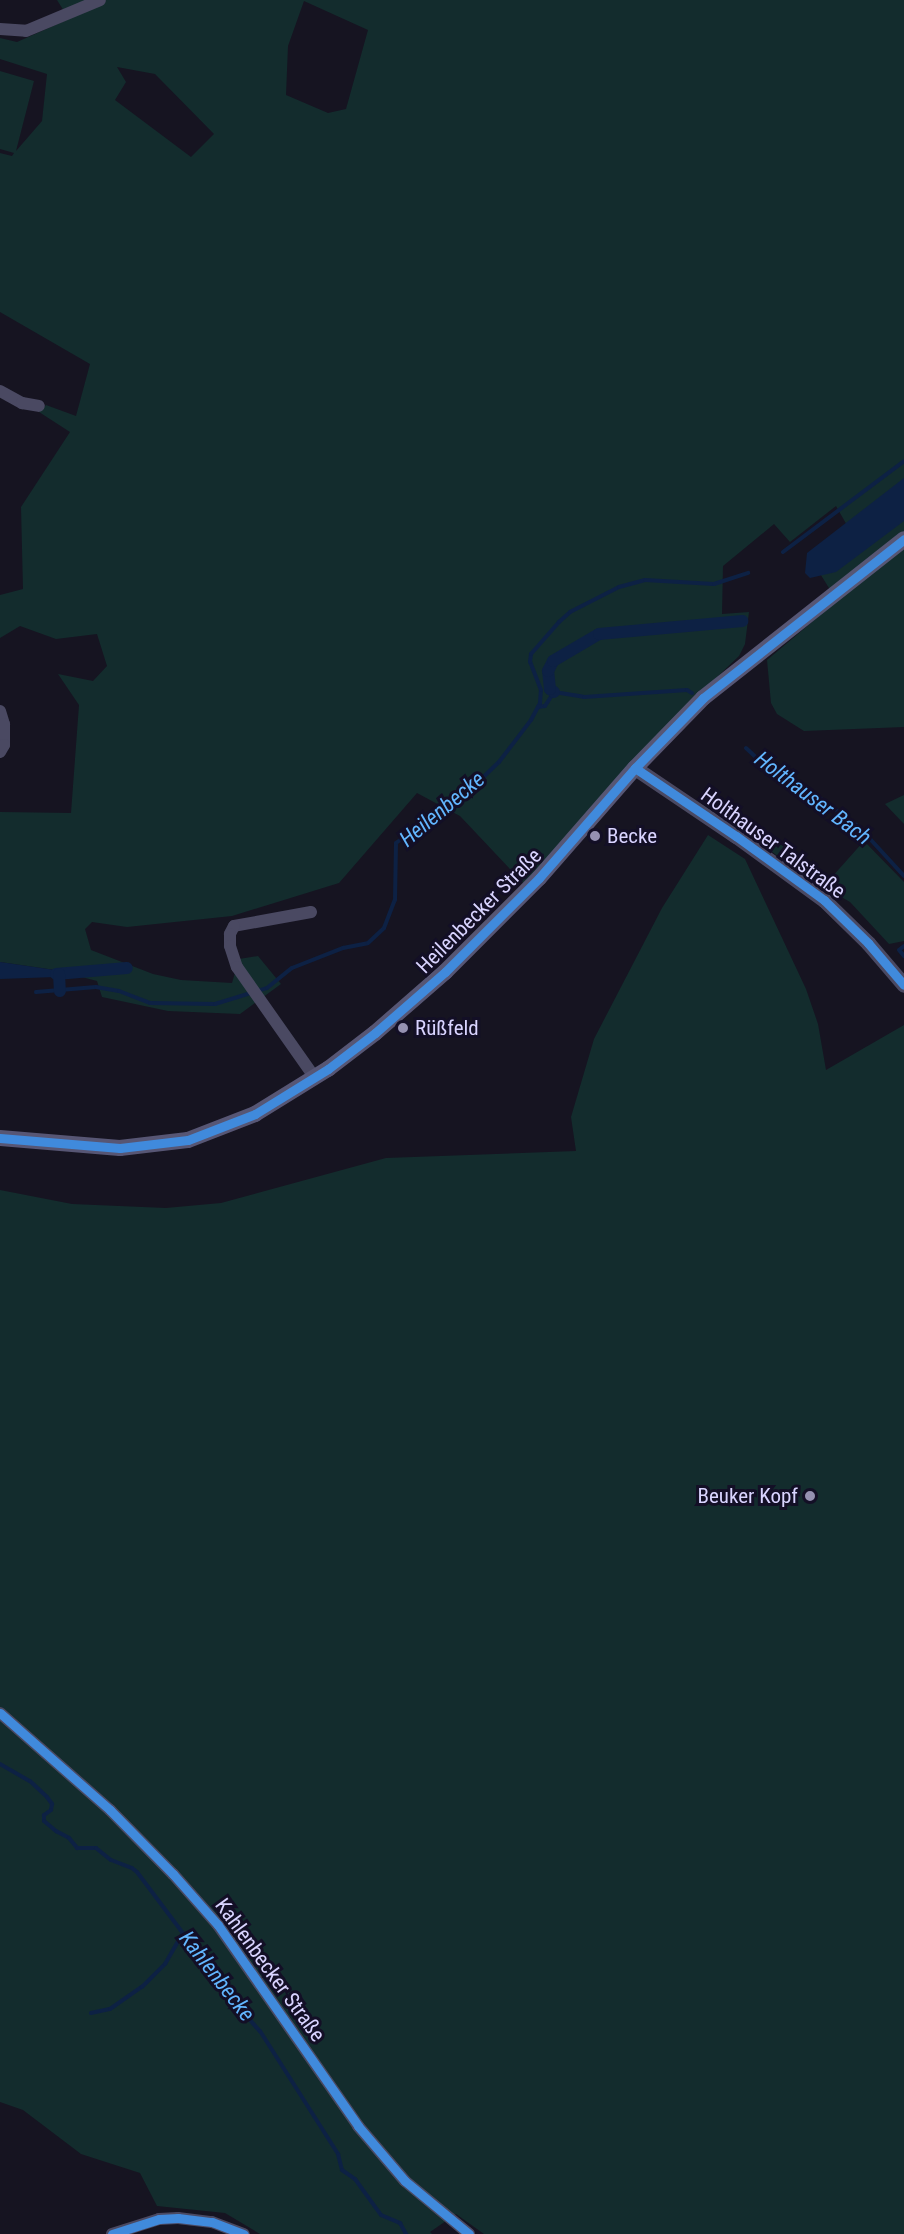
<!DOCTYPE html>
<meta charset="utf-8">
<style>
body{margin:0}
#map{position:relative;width:904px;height:2234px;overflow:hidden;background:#161421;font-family:"Roboto Condensed",sans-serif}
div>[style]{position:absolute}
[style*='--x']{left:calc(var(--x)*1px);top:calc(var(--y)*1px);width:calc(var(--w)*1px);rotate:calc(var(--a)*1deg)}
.green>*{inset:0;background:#132c2d}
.water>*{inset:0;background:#0d2144}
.stream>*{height:4px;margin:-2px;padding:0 2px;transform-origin:2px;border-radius:2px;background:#0d2144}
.canal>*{height:12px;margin:-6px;padding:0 6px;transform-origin:6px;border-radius:6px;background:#0d2144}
.minor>*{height:12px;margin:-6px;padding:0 6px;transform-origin:6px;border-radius:6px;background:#4a4962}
.tertiary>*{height:15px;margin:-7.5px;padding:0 7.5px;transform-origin:7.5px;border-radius:7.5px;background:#4a4962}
.secondary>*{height:16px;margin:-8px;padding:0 8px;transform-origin:8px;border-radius:8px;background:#575674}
.cycleway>*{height:9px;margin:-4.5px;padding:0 4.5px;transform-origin:4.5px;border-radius:4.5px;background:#408adc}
.dots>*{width:16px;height:16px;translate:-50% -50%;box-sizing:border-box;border:3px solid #130f26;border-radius:50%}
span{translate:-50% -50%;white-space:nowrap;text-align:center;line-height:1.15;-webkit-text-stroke:6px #130f26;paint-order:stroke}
.poi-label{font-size:21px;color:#d9d4ff}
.left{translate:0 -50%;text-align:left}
.right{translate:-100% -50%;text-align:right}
.street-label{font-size:21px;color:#d9d4ff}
.water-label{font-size:22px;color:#62b6ff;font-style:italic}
</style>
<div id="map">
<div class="green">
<i style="clip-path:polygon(evenodd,57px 0,904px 0,904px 727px,804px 731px,777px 714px,771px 703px,767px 660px,837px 601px,811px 559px,848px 527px,836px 506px,790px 542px,774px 524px,723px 566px,722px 614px,749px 612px,745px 644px,739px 656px,665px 727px,525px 885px,460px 816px,417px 793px,339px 883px,232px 916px,127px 927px,92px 922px,85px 929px,91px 950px,153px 974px,181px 980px,232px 983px,239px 959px,258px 956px,281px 984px,240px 1014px,168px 1011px,102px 997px,97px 981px,55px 970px,0 962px,0 812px,71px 813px,79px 705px,58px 674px,93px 681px,107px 666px,97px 634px,56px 639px,20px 626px,0 638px,0 595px,23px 589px,21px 507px,70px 432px,39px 412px,46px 405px,76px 416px,90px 364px,0 312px,0 153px,12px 156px,14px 153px,0 149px,0 71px,34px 81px,16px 151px,42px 121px,47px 74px,0 59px,0 38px,17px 42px,69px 19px,57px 0,304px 1px,368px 30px,346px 109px,328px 113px,286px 95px,288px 46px,304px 1px,57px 0,117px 67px,155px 74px,214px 134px,191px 157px,115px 100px,126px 82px,117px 67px)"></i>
<i style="clip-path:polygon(904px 795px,904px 824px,885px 804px)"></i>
<i style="clip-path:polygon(708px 835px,745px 859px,806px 989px,818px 1024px,826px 1070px,904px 1025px,904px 2234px,484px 2234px,456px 2214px,430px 2232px,432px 2234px,260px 2234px,225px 2213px,157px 2206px,140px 2173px,81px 2154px,23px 2110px,0 2102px,0 1190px,72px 1204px,166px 1208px,221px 1203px,386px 1158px,576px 1151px,571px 1117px,594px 1039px,662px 908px)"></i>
<i style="clip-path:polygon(771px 838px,831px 878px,864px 841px,904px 882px,904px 941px,889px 944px,850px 902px,805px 876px,764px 846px)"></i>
</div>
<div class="water">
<i style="clip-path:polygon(904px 478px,904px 521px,836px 572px,810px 578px,805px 573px,807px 553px)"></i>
<i style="clip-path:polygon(0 962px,55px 970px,56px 977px,0 979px)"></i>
</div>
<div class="stream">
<i style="--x:783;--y:552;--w:151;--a:-36.9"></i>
<i style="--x:538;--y:707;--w:7;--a:-8"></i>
<i style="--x:545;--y:706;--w:17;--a:-57"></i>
<i style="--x:554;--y:692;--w:30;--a:9"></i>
<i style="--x:584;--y:697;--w:103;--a:-3.9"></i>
<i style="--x:687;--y:690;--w:6;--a:31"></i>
<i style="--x:746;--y:748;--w:38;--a:43"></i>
<i style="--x:774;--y:774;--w:53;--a:28"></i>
<i style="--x:821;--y:799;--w:49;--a:36.6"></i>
<i style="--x:860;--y:828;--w:65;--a:47.5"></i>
<i style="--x:904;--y:946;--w:6;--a:141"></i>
<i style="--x:899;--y:950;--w:8;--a:50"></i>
<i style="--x:36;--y:992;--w:60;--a:-4.8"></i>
<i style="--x:96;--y:987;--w:23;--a:10"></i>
<i style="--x:119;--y:991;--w:33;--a:21"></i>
<i style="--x:150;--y:1003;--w:65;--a:0.9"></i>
<i style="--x:215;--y:1004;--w:54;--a:-17.1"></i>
<i style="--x:267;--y:988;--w:32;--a:-39"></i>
<i style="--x:292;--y:968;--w:55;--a:-21.4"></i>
<i style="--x:343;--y:948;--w:25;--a:-11"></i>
<i style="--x:368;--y:943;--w:22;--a:-43"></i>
<i style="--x:384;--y:928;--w:30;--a:-69"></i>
<i style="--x:395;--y:900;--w:57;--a:-89"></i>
<i style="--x:396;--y:843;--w:97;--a:-36.2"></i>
<i style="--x:474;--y:786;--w:35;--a:-44"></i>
<i style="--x:499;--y:762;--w:53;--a:-52.7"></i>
<i style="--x:531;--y:720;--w:19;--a:-62"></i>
<i style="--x:540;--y:703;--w:13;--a:-86"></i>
<i style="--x:541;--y:690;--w:30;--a:-111"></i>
<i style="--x:530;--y:662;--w:8;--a:-83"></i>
<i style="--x:531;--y:654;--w:43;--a:-48.8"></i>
<i style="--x:559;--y:622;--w:15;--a:-42"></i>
<i style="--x:570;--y:612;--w:55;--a:-27"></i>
<i style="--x:619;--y:587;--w:27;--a:-15"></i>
<i style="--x:645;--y:580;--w:69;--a:3.3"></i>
<i style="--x:714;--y:584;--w:36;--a:-18"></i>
<i style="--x:0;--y:1764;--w:34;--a:30"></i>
<i style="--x:30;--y:1781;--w:23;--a:43"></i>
<i style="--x:47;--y:1797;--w:9;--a:54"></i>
<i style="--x:52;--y:1804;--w:6;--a:99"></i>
<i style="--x:51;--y:1810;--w:9;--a:144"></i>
<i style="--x:44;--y:1815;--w:6;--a:90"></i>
<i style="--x:44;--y:1821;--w:16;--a:40"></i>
<i style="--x:56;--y:1831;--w:15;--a:28"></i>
<i style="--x:69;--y:1838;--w:13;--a:51"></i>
<i style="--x:77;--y:1848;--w:19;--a:0"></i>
<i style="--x:96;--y:1848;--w:19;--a:39"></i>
<i style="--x:111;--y:1860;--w:22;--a:21"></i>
<i style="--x:132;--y:1868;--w:6;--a:39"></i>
<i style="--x:137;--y:1872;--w:166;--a:53.1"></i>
<i style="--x:237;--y:2005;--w:35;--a:49"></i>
<i style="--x:260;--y:2031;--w:146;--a:57.6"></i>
<i style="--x:338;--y:2154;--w:16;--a:76"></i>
<i style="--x:342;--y:2170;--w:16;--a:35"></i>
<i style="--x:355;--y:2179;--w:44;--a:54.2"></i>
<i style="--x:381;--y:2215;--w:21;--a:23"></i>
<i style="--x:400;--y:2223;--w:13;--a:61"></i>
<i style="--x:91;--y:2013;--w:19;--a:-12"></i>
<i style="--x:110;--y:2009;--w:39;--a:-35"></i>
<i style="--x:142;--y:1987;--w:33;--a:-45"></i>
<i style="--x:165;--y:1964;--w:36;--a:-60"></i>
</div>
<div class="canal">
<i style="--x:554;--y:692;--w:5;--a:-143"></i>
<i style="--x:550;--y:689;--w:18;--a:-96"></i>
<i style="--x:548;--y:671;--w:11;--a:-63"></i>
<i style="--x:553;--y:661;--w:53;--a:-30.4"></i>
<i style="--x:599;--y:634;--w:144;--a:-5.2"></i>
<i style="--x:56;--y:974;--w:71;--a:-4.8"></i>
<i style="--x:59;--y:974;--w:17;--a:87"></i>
</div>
<div class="minor">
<i style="--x:0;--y:29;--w:26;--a:4"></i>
<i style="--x:26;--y:31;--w:80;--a:-22.7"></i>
<i style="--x:0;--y:391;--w:25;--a:29"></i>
<i style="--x:22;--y:403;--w:17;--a:10"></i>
<i style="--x:0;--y:711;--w:14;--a:73"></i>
<i style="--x:4;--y:724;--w:21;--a:90"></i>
<i style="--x:4;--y:745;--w:8;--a:120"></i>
<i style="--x:311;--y:912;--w:78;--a:169.7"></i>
<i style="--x:234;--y:926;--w:9;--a:117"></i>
<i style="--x:230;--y:934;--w:12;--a:90"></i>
<i style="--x:230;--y:946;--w:22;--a:72"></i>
<i style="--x:237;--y:967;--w:136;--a:54.9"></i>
<i style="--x:0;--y:1713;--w:147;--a:41.4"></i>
<i style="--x:110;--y:1810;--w:90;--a:45.5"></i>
<i style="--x:173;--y:1874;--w:68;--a:48.6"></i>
<i style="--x:218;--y:1925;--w:245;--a:55.1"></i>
<i style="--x:358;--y:2126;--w:72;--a:49.5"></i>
<i style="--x:405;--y:2181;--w:83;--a:39.6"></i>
<i style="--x:112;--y:2234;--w:49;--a:-17.7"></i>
<i style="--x:159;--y:2219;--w:19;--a:-3"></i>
<i style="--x:178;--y:2218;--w:34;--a:7"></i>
<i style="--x:212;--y:2222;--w:34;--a:21"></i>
</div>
<div class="tertiary">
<i style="--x:635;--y:768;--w:122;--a:34"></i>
<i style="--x:736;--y:836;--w:109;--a:36"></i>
<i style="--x:824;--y:900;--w:62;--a:44.3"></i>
<i style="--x:868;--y:943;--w:55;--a:49.4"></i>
</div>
<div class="secondary">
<i style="--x:0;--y:1138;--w:120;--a:4.8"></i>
<i style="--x:120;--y:1148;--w:68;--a:-6.7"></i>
<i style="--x:188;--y:1140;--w:72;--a:-21.2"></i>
<i style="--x:255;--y:1114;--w:86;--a:-31.7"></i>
<i style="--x:328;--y:1069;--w:59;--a:-37.5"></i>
<i style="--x:375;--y:1033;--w:93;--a:-41.1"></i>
<i style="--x:445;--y:972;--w:133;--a:-45"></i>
<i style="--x:539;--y:878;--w:146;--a:-48.9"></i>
<i style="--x:635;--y:768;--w:98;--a:-45.8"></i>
<i style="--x:703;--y:698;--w:256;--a:-38.3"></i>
</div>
<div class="cycleway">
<i style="--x:635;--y:768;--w:122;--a:34"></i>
<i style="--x:736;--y:836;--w:109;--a:36"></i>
<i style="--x:824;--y:900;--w:62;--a:44.3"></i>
<i style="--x:868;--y:943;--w:55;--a:49.4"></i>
<i style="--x:0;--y:1138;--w:120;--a:4.8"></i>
<i style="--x:120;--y:1148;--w:68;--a:-6.7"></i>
<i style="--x:188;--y:1140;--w:72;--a:-21.2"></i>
<i style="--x:255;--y:1114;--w:86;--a:-31.7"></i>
<i style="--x:328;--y:1069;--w:59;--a:-37.5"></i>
<i style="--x:375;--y:1033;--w:93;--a:-41.1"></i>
<i style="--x:445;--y:972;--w:133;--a:-45"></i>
<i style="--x:539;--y:878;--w:146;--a:-48.9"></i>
<i style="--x:635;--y:768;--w:98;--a:-45.8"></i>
<i style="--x:703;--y:698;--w:256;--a:-38.3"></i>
<i style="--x:0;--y:1713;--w:147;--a:41.4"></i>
<i style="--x:110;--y:1810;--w:90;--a:45.5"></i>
<i style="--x:173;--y:1874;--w:68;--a:48.6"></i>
<i style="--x:218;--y:1925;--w:245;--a:55.1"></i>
<i style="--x:358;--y:2126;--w:72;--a:49.5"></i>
<i style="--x:405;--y:2181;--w:83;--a:39.6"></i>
<i style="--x:112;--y:2234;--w:49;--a:-17.7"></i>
<i style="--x:159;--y:2219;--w:19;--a:-3"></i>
<i style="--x:178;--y:2218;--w:34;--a:7"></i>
<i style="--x:212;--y:2222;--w:34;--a:21"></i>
</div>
<div class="dots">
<i style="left:595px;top:836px;background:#9591b1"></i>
<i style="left:403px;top:1028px;background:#9591b1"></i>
<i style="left:810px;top:1496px;background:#9591b1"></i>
</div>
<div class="poi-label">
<span class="left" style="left:607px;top:836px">Becke</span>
<span class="left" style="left:415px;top:1028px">Rüßfeld</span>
<span class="right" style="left:798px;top:1496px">Beuker Kopf</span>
</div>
<div class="street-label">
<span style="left:773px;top:843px;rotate:36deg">Holthauser Talstraße</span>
<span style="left:479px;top:911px;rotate:-45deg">Heilenbecker Straße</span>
<span style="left:270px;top:1970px;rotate:54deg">Kahlenbecker Straße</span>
</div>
<div class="water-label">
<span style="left:813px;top:798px;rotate:37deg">Holthauser Bach</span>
<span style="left:442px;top:809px;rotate:-40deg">Heilenbecke</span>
<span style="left:217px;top:1976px;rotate:52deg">Kahlenbecke</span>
</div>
</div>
